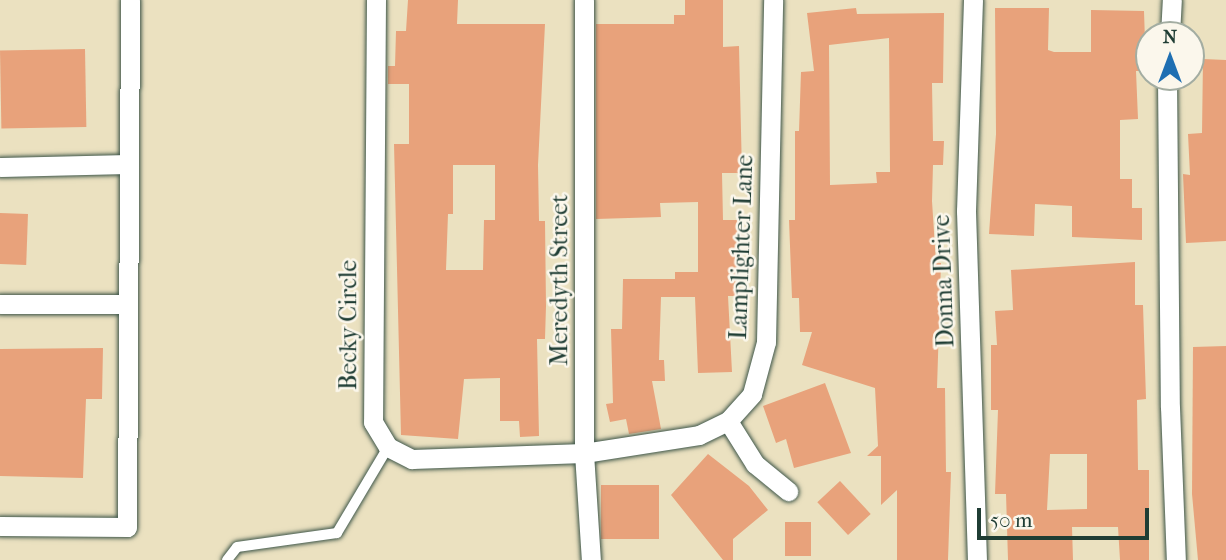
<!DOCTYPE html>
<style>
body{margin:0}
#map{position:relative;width:1226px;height:560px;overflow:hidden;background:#ebe1c0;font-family:"IM FELL French Canon",serif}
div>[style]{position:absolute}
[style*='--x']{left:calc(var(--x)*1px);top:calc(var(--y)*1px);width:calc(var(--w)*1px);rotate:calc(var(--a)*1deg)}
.building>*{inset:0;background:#e8a27b;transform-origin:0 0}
.roads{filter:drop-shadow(0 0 2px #3e5649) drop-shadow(0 0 2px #3e5649)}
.lane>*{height:10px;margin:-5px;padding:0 5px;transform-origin:5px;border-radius:5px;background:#fff}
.street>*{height:19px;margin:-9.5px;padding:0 9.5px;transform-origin:9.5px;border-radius:9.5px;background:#fff}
span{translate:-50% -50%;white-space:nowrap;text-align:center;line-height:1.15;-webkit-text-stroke:5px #fbf7ec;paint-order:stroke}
.street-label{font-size:24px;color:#1f3d34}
.north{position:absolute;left:1135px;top:21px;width:70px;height:70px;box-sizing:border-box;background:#fbf7ec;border:2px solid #a3ada2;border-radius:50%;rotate:0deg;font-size:19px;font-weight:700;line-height:28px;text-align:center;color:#1f3d34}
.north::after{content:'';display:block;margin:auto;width:24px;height:32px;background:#1f6fb2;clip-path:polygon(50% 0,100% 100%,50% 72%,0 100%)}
.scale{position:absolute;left:977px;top:508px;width:172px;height:32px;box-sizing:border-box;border:4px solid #1f3d34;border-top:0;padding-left:9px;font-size:21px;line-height:24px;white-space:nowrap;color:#1f3d34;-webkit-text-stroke:5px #fbf7ec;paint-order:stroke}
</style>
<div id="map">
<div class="building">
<i style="clip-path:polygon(evenodd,408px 0,458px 0,457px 24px,545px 24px,538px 165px,539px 221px,545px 221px,546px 306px,545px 339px,537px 339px,539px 436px,520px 437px,519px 421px,500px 421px,500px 378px,464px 379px,458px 439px,401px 435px,394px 144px,409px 144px,409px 84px,388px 84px,388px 66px,395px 66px,396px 31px,406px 31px,408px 0,453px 165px,495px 165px,495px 220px,484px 220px,483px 270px,446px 270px,448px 214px,453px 214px,453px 165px)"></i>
<i style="clip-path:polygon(685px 0,723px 0,723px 47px,739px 46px,742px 173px,722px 173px,723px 220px,742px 220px,740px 296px,728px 296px,732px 372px,698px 373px,695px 297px,661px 297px,659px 360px,664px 360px,665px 381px,652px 381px,661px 429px,629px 434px,626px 419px,610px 422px,606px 404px,613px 403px,611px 329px,622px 329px,623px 279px,675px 279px,675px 272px,698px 272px,698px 202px,660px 203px,661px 217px,596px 219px,596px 24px,674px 24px,674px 15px,685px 15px)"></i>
<i style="clip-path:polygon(evenodd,856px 8px,857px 14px,944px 13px,943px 83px,932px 83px,933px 141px,944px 141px,943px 165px,933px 165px,932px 201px,936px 263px,941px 263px,937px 388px,945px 388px,946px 472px,951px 472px,948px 560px,897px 560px,897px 490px,881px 505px,881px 456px,867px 456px,878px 446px,875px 388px,802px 365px,812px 332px,800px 332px,799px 298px,792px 298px,789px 220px,795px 220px,795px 131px,799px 131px,801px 72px,814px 71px,807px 13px,856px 8px,889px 38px,890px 172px,876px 172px,877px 183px,830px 185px,829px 45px,889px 38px)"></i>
<i style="clip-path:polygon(995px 8px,1049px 8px,1048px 50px,1054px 52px,1091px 52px,1091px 10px,1144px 11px,1146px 71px,1136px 71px,1138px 119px,1120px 120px,1120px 179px,1132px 179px,1132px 208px,1142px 208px,1142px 240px,1072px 237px,1072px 206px,1035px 204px,1034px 236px,989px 234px,996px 134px)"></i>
<i style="left:85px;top:49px;width:78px;height:85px;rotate:89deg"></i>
<i style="clip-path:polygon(1203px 59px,1226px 60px,1226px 241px,1186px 243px,1183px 174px,1190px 175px,1188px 134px,1202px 133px)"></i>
<i style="left:0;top:213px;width:28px;height:51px;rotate:2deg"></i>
<i style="clip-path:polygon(evenodd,1135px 262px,1135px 305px,1143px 305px,1146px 399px,1137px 400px,1138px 470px,1149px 470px,1149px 560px,1120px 560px,1118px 527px,1072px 527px,1073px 560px,1008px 560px,1006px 494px,995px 494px,998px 410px,991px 410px,991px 345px,997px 345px,995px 311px,1013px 310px,1011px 270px,1135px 262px,1050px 454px,1087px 454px,1087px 509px,1047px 510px,1050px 454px)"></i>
<i style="clip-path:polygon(1226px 346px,1226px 560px,1198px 560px,1192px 494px,1193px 347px)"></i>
<i style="clip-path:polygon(103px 348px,102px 399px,86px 399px,83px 478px,0 476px,0 349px)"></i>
<i style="clip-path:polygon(825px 383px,851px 453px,794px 468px,786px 439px,776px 443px,763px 406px)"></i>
<i style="clip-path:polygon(708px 454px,749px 486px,768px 510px,733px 539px,733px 560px,723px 560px,671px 495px)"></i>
<i style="left:840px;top:481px;width:45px;height:31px;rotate:47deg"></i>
<i style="left:601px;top:485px;width:58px;height:54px"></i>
<i style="left:785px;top:522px;width:26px;height:34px"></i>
</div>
<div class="roads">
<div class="lane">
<i style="--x:227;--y:560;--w:16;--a:-52"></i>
<i style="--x:237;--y:547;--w:101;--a:-8"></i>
<i style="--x:337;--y:533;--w:100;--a:-59.3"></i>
</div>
<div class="street">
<i style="--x:376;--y:0;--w:422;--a:90.4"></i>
<i style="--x:373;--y:422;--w:29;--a:59"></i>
<i style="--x:388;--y:447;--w:27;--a:27"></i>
<i style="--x:412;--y:459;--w:172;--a:-2"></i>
<i style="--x:584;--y:453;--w:116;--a:-8.9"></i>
<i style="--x:699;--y:435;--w:32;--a:-26"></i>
<i style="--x:728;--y:421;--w:36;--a:-48"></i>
<i style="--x:752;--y:394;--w:54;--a:-74.9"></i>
<i style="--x:766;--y:342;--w:342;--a:-88.8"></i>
<i style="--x:584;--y:0;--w:453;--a:90"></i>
<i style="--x:584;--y:453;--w:107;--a:86.3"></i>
<i style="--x:973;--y:0;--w:211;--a:91.9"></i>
<i style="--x:966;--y:211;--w:349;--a:88.2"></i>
<i style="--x:1170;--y:35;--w:35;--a:-87"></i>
<i style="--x:1167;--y:77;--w:330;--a:89.5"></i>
<i style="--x:1170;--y:407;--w:153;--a:87.8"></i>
<i style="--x:0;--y:167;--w:129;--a:-1.3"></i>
<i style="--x:0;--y:304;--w:128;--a:0"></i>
<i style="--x:728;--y:421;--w:51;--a:57.9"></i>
<i style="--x:755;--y:464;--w:43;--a:39.3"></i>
<i style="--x:0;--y:526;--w:127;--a:0.5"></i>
<i style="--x:127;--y:527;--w:527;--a:-89.67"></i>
</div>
</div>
<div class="street-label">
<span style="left:742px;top:247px;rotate:-88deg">Lamplighter Lane</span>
<span style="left:560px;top:280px;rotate:-90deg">Meredyth Street</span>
<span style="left:944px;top:281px;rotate:-92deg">Donna Drive</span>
<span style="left:349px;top:325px;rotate:-90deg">Becky Circle</span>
</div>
<div class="north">N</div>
<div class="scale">50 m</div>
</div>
